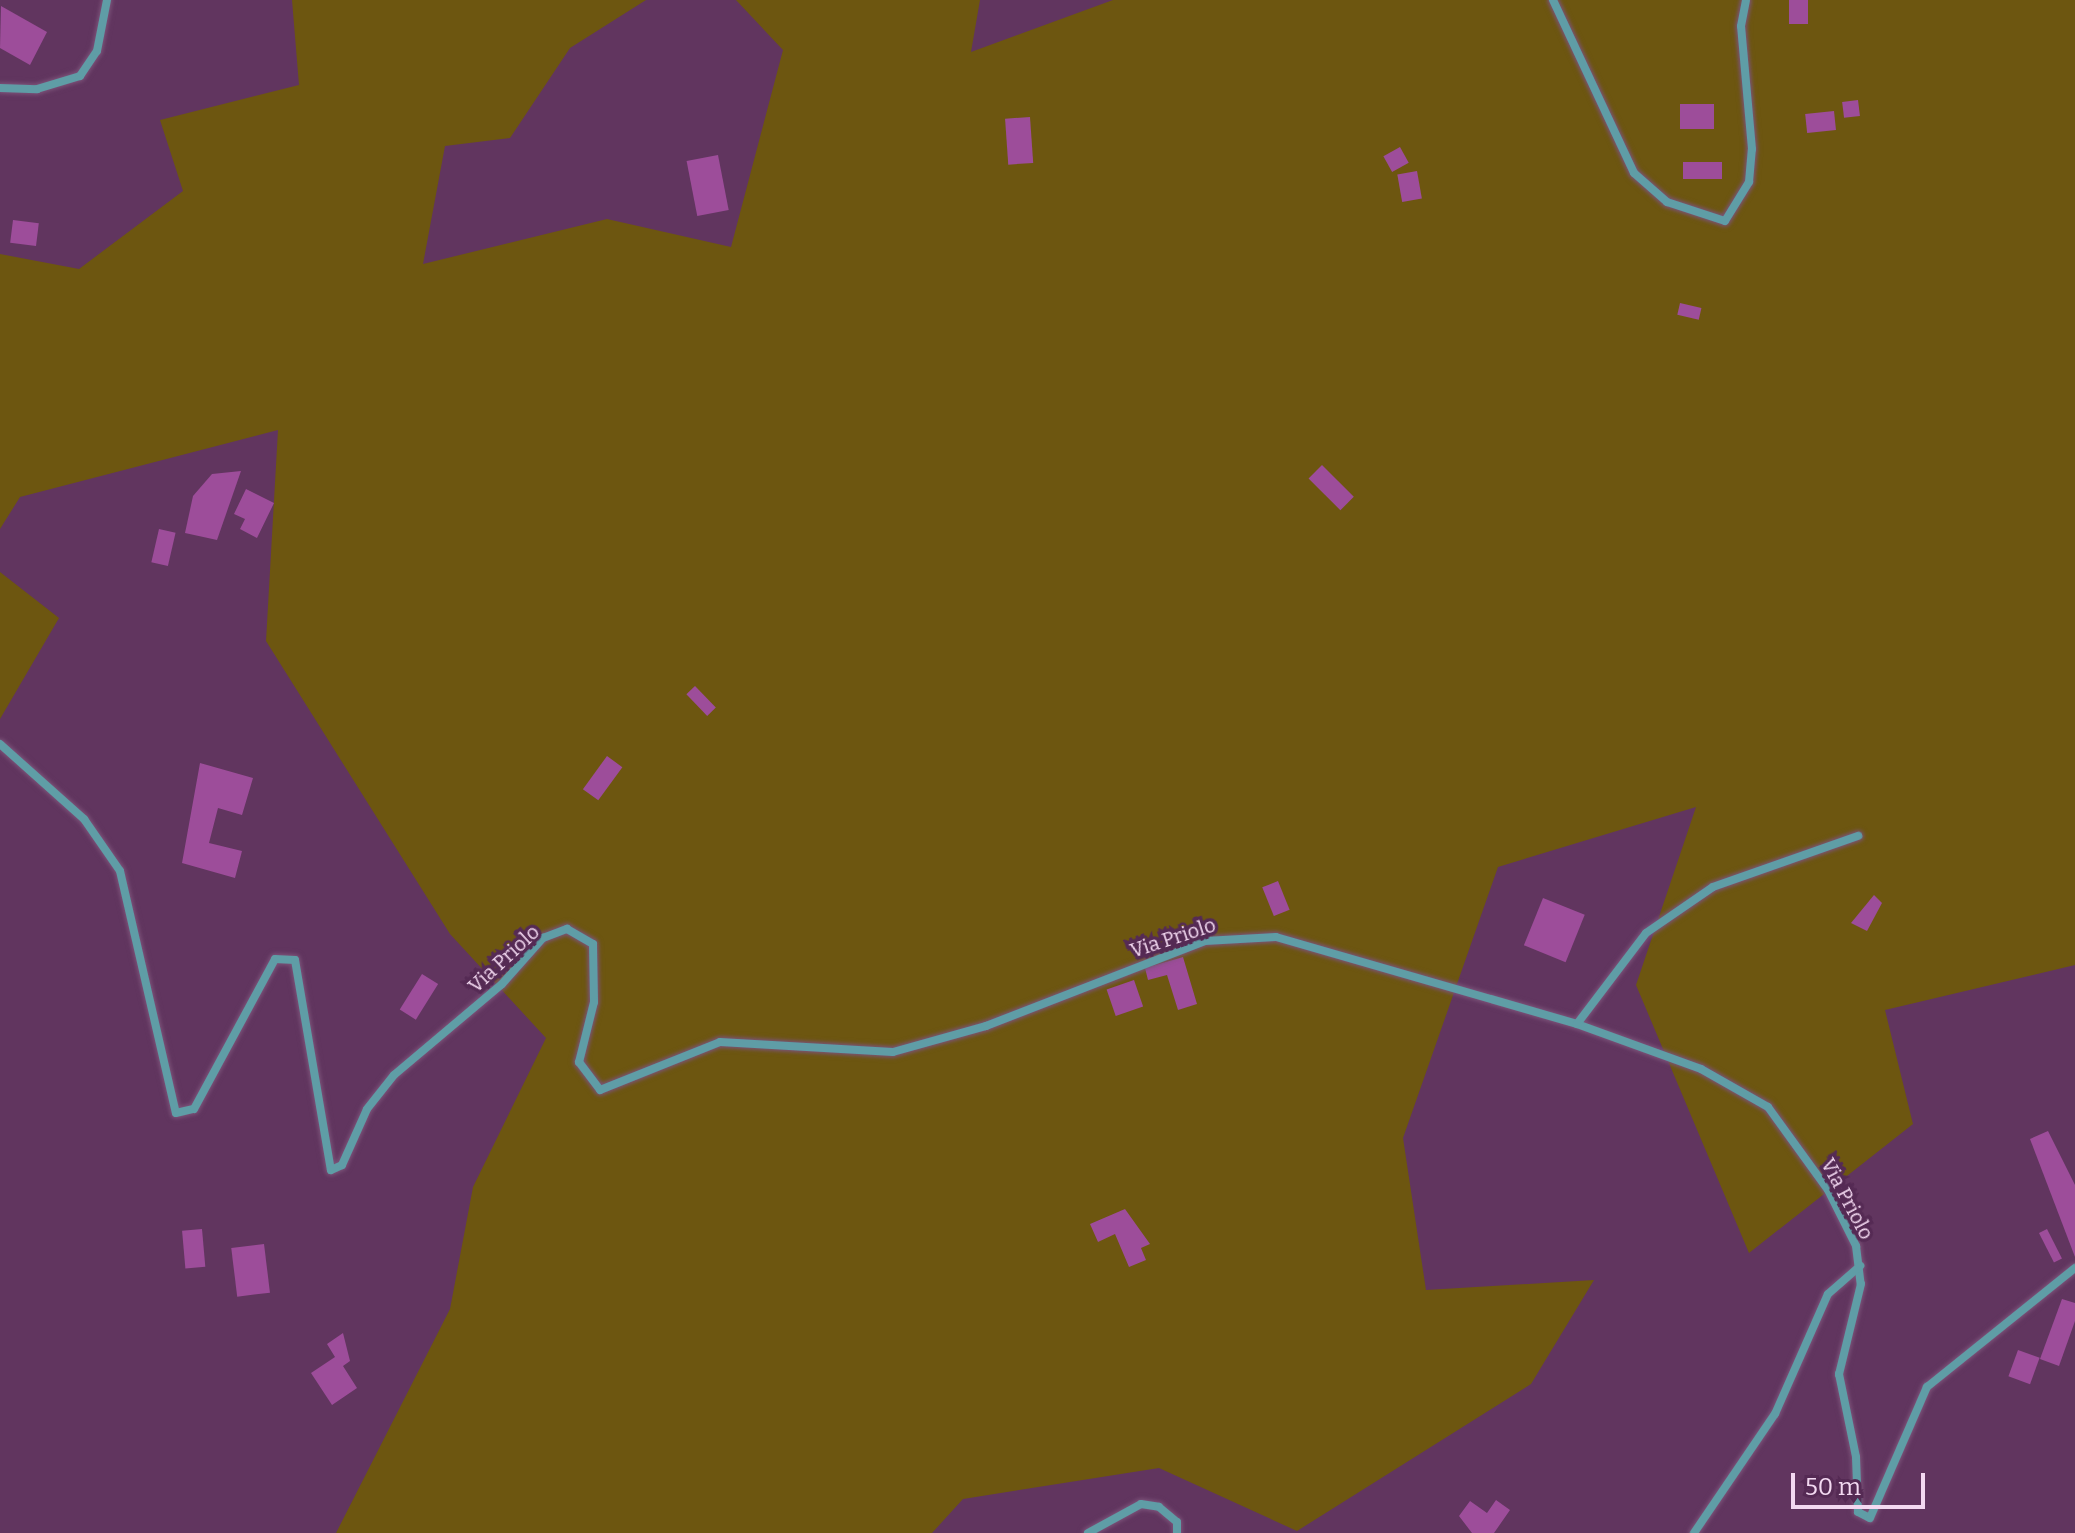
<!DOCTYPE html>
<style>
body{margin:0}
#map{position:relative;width:2075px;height:1533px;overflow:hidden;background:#61355f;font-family:Bitter,serif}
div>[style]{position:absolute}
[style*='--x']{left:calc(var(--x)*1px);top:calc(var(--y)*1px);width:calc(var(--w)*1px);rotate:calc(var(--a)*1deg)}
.green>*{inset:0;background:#6d5610}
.building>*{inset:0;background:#9d4d9a;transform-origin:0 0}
.roads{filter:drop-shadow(0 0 2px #7b5379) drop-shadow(0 0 2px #7b5379)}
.minor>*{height:8px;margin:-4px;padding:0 4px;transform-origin:4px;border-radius:4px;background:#5f9da6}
span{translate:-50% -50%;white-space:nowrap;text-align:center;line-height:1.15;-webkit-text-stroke:7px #552a54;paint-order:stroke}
.street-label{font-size:20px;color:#f3d9f1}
.scale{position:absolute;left:1791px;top:1473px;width:134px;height:36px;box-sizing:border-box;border:4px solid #f3d9f1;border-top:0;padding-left:10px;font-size:24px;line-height:28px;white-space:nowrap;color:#f3d9f1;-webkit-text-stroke:6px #552a54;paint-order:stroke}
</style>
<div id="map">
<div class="green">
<i style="clip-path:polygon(292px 0,646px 0,570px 48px,510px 138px,445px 146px,423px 264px,607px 219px,731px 247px,783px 50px,736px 0,980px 0,971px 52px,1113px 0,2075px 0,2075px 965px,1885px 1010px,1913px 1124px,1749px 1253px,1636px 985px,1696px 807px,1498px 867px,1403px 1138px,1426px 1290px,1594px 1280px,1531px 1384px,1297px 1531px,1159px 1468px,963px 1499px,932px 1533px,336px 1533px,450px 1309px,473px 1187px,546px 1038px,450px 934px,266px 641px,278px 430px,20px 497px,0 529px,0 254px,79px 269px,183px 191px,160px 120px,299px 85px)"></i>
<i style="clip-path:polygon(0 572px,59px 618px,0 719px)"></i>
</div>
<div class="building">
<i style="left:1789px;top:0;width:19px;height:24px"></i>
<i style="clip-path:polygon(1px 6px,47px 32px,30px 65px,0 48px)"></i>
<i style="left:1858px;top:100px;width:16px;height:16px;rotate:83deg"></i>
<i style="left:1680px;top:104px;width:34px;height:25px"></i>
<i style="left:1834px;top:111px;width:19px;height:29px;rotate:84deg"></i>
<i style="left:1030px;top:117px;width:46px;height:25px;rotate:86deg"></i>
<i style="left:1400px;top:147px;width:18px;height:19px;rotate:61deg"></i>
<i style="left:718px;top:155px;width:56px;height:32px;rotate:79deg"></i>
<i style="left:1722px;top:162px;width:17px;height:39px;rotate:90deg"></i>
<i style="left:1417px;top:171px;width:28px;height:20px;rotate:80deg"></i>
<i style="left:13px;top:220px;width:26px;height:23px;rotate:7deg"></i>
<i style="left:1680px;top:303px;width:22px;height:12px;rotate:13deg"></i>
<i style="left:1322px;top:465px;width:45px;height:19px;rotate:45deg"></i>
<i style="clip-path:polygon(241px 471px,217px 540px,185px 533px,193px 496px,212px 474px)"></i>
<i style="clip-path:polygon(246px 489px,274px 503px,257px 538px,240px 529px,245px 519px,234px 514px)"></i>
<i style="left:159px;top:529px;width:17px;height:34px;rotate:13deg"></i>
<i style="left:695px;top:686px;width:30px;height:12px;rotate:46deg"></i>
<i style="left:607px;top:756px;width:19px;height:41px;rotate:36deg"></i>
<i style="clip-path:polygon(200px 763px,253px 778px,242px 815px,218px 808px,209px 843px,242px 851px,235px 878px,182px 863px)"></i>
<i style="left:1278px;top:881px;width:31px;height:17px;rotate:68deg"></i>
<i style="clip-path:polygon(1874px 895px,1882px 903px,1867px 931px,1851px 923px)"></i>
<i style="left:1543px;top:898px;width:45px;height:51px;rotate:22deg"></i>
<i style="clip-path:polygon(1183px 957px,1197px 1004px,1178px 1010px,1167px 975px,1148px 980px,1145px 968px)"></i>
<i style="left:422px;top:974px;width:19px;height:42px;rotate:32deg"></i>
<i style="left:1134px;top:980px;width:28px;height:29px;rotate:71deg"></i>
<i style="clip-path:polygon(2048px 1131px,2075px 1185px,2075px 1257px,2030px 1139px)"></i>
<i style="clip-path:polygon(1125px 1209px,1150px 1244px,1141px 1248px,1146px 1260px,1129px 1267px,1115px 1234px,1098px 1242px,1090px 1224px)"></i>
<i style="left:202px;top:1229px;width:38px;height:20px;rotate:85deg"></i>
<i style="left:2047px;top:1229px;width:33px;height:9px;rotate:63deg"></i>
<i style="left:264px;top:1244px;width:49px;height:33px;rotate:83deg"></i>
<i style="clip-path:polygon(2062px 1299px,2075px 1303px,2075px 1321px,2059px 1366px,2040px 1359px)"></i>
<i style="clip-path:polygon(343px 1333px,350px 1361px,343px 1366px,357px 1388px,332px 1405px,311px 1373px,335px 1357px,327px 1344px)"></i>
<i style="left:2018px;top:1350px;width:23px;height:28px;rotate:20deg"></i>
<i style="clip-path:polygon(1496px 1500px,1510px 1510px,1494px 1533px,1472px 1533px,1459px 1516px,1470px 1501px,1487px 1513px)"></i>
</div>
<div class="roads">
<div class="minor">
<i style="--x:1553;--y:0;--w:191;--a:64.9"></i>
<i style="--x:1634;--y:173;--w:44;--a:41.3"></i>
<i style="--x:1667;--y:202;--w:61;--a:18.1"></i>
<i style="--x:1725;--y:221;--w:46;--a:-58.4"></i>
<i style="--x:1749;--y:182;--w:33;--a:-85"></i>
<i style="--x:1752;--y:149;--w:123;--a:-95.1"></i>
<i style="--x:1741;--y:26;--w:26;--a:-79"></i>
<i style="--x:0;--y:88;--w:37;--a:2"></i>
<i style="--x:37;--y:89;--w:45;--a:-16.8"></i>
<i style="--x:80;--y:76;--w:30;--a:-56"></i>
<i style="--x:97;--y:51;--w:52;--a:-78.9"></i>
<i style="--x:0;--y:744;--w:113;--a:41.8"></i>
<i style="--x:84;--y:819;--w:63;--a:55.3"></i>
<i style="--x:120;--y:871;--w:248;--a:77"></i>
<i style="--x:176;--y:1113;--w:18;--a:-13"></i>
<i style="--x:194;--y:1109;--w:170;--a:-61.6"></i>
<i style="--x:275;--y:959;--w:20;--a:3"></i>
<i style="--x:295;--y:960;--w:213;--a:80.3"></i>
<i style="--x:331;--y:1170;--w:12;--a:-24"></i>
<i style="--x:342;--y:1165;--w:61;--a:-65.9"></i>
<i style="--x:367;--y:1109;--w:43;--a:-51.5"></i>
<i style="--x:394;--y:1075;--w:141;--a:-40.1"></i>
<i style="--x:502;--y:984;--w:62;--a:-48.3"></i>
<i style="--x:543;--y:938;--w:26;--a:-21"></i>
<i style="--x:567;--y:929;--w:30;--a:30"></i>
<i style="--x:593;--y:944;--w:58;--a:89"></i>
<i style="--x:594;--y:1002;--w:62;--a:104"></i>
<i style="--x:579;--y:1062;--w:35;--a:53"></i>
<i style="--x:600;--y:1090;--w:129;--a:-21.8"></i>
<i style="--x:720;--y:1042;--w:173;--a:3.3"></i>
<i style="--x:893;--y:1052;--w:97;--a:-15.6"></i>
<i style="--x:986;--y:1026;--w:235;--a:-21.2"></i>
<i style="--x:1205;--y:941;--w:71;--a:-3.2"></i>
<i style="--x:1276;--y:937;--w:313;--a:16.1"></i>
<i style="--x:1577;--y:1024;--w:132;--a:19.9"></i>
<i style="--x:1701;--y:1069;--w:77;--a:29.6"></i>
<i style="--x:1768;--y:1107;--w:102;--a:54.1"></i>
<i style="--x:1828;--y:1190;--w:63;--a:63.4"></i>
<i style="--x:1856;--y:1246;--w:38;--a:83"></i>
<i style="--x:1861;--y:1284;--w:93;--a:103.7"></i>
<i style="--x:1839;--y:1374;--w:85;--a:78.4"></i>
<i style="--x:1856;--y:1457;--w:55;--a:87.9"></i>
<i style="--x:1858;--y:1512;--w:13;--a:27"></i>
<i style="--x:1870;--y:1518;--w:143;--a:-66.5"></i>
<i style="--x:1927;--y:1387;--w:190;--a:-38.8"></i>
<i style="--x:1577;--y:1024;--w:114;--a:-52.8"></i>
<i style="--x:1646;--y:933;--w:81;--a:-34.5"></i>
<i style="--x:1713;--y:887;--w:154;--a:-19.4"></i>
<i style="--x:1088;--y:1533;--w:60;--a:-28.7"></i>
<i style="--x:1141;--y:1504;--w:18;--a:9"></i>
<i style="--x:1159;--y:1507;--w:23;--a:40"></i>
<i style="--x:1177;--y:1522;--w:11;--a:90"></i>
<i style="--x:1694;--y:1533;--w:144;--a:-55.8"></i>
<i style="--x:1775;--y:1414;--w:131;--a:-66.2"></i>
<i style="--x:1828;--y:1294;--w:43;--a:-41.2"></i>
</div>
</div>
<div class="street-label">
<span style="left:1173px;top:938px;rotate:-18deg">Via Priolo</span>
<span style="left:504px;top:959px;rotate:-43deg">Via Priolo</span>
<span style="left:1847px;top:1199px;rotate:62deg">Via Priolo</span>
</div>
<div class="scale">50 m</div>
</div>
